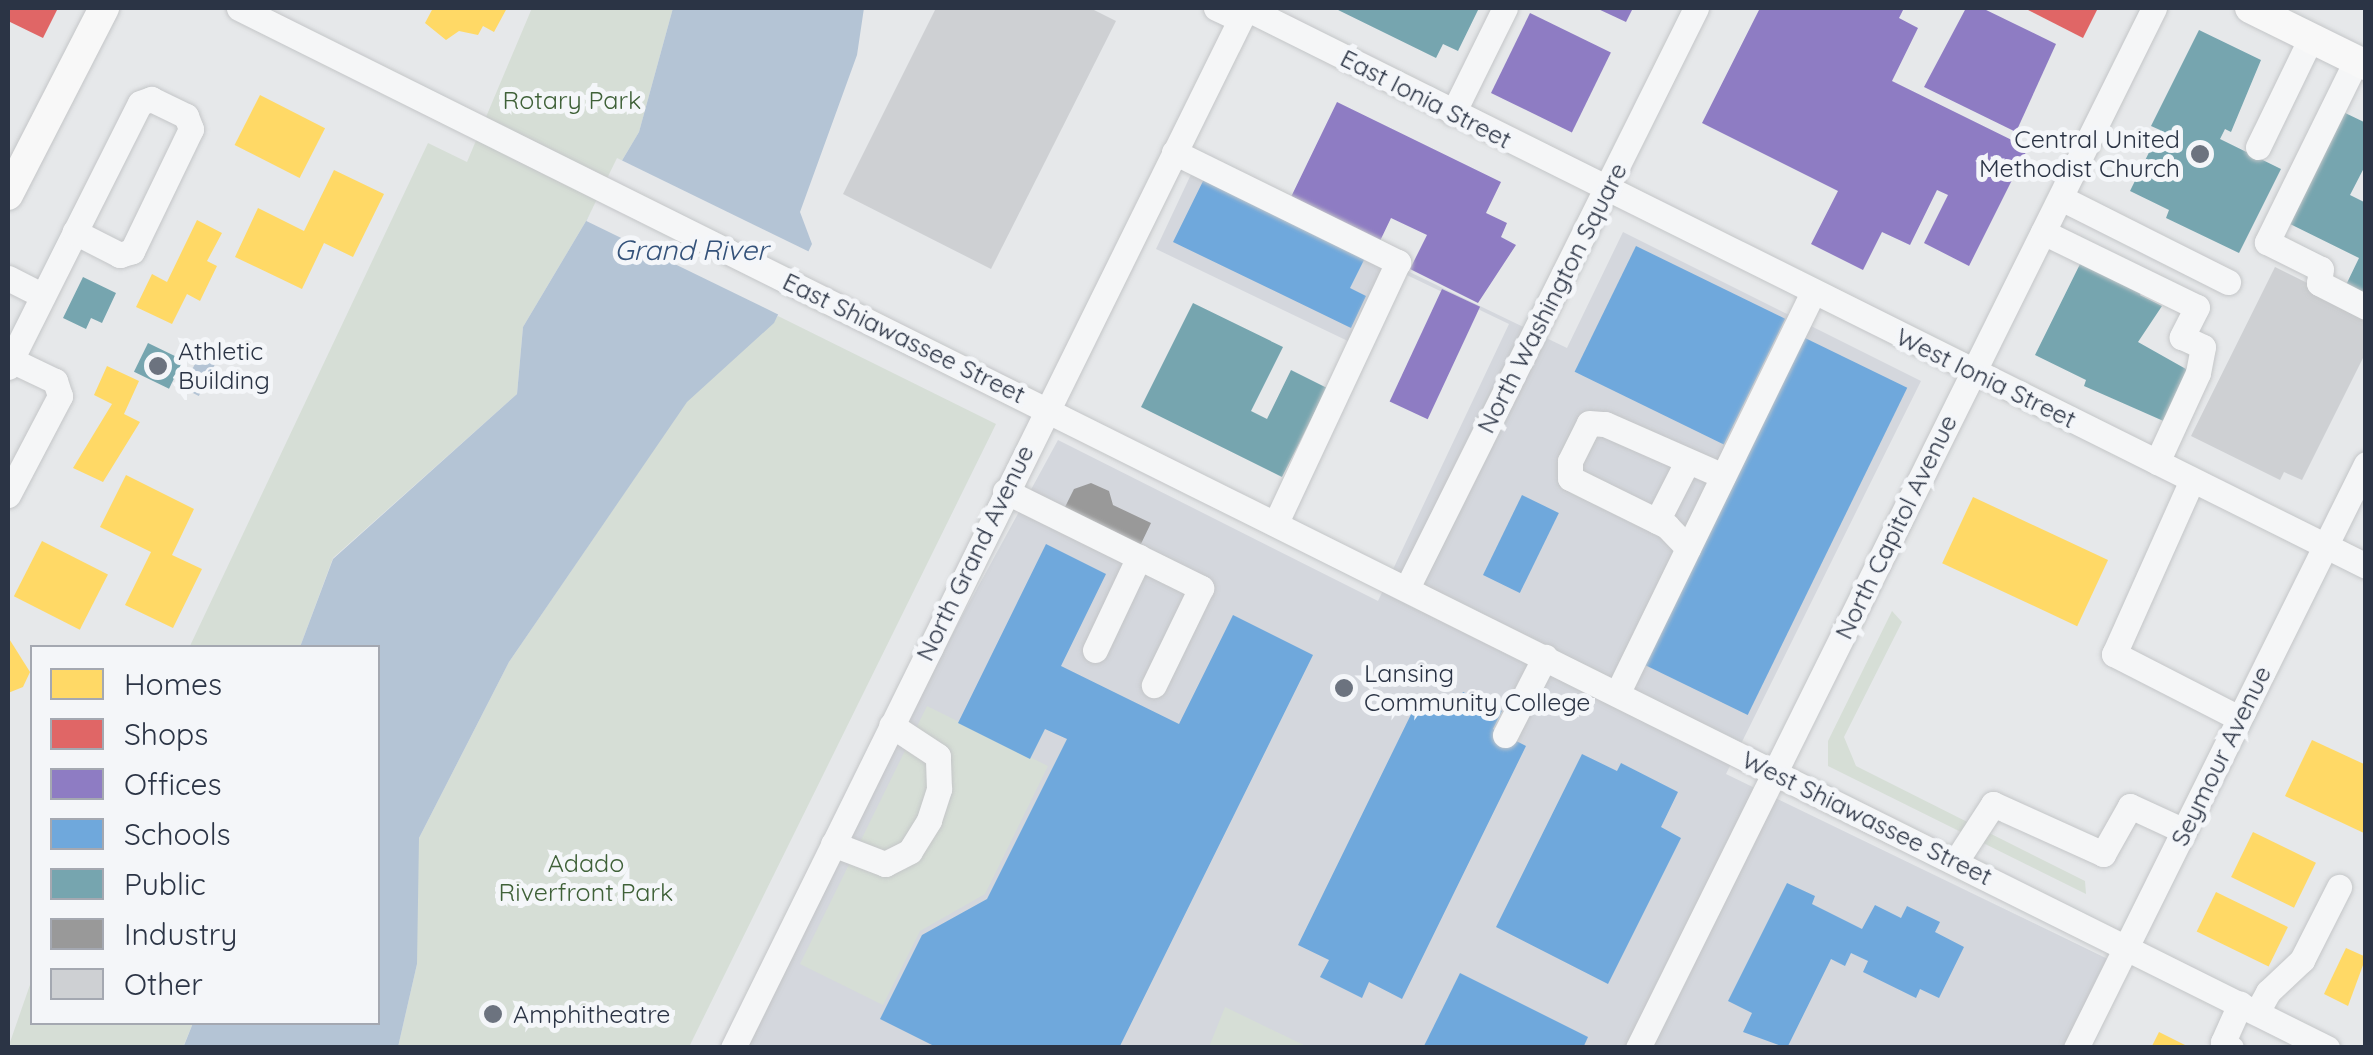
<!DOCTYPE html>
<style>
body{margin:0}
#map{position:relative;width:2373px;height:1055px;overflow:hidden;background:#e6e8ea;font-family:Quicksand,sans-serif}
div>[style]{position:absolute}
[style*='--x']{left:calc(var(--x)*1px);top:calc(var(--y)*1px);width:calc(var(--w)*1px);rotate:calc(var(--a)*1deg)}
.built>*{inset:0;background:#d4d7dd}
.green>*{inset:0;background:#d6ded6}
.water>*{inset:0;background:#b4c4d5;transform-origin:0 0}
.pier>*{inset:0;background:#e6e8ea;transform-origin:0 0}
.homes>*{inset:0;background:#ffd966;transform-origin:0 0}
.shops>*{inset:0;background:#e06666}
.offices>*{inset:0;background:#8e7cc3;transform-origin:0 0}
.schools>*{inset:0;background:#6fa8dc;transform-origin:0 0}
.public>*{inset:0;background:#76a5af;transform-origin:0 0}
.industry>*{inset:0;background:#999}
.building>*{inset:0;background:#ced0d3}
.roads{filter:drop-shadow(0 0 2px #c4c6c8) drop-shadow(0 0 2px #c4c6c8)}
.minor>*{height:25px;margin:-12.5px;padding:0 12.5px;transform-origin:12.5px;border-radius:12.5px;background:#f5f6f7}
.major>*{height:30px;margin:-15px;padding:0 15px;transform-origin:15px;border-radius:15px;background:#f8f8f8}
.dots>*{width:28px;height:28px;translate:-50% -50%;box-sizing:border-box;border:5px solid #f4f6f9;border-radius:50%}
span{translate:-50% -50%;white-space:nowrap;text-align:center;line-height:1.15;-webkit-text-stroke:10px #f4f6f9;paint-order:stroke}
.street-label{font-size:25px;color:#2b3445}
.park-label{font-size:25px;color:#3f6138}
.poi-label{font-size:25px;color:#2b3445}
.right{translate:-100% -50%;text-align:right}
.left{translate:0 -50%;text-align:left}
.water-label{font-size:28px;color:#34527a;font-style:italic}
.frame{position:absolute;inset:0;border:10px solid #2b3445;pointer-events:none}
.legend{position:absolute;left:30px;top:645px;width:350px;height:380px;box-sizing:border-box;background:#f4f6f9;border:2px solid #a4a8b1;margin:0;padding:12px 18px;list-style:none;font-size:30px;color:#2b3445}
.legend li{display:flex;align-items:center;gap:20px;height:50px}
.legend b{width:50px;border:2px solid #a4a8b1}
</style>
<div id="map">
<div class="built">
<i style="clip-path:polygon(1194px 168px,1567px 348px,1623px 232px,1921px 381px,1726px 774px,2114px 962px,2069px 1047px,727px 1048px,1058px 440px,1378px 601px,1509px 324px,1388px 266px,1352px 343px,1156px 249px)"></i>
</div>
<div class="green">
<i style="clip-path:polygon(532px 8px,673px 8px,639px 132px,523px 327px,517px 394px,333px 558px,300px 647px,189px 648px,428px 143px,467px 162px)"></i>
<i style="clip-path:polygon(778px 316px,996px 424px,689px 1047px,398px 1047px,417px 964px,378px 855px,419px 838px,509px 662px,687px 401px)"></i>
<i style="clip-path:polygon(1892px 611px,1902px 622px,1844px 737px,1856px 766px,2085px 881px,2086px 894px,1828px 766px,1828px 741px)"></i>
<i style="clip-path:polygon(927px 706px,1048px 766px,985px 894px,920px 931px,883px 1005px,800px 964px)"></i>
<i style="clip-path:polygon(32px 979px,32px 1022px,193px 1023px,183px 1047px,8px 1048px)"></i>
<i style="clip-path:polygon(1225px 1007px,1308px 1047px,1209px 1047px)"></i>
</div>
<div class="water">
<i style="clip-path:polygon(673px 8px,864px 8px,857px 55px,800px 212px,812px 244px,774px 323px,687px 402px,509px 662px,419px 838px,417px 964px,398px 1047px,183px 1048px,193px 1023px,378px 1022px,378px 648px,300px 647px,333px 559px,517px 394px,523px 327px,639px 132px)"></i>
<i style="left:200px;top:354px;width:18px;height:38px;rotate:27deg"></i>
</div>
<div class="pier">
<i style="left:617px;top:158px;width:219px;height:70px;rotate:26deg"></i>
</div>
<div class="homes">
<i style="clip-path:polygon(433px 8px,507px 8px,494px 32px,483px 26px,478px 35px,459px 31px,446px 40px,425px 23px)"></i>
<i style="left:260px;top:95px;width:73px;height:56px;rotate:27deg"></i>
<i style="clip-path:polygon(334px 170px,384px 194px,353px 257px,324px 243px,302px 289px,235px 257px,258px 208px,304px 231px)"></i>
<i style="clip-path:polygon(197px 220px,222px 233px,207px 261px,217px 266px,200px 301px,187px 294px,172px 324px,136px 307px,152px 274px,167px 282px)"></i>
<i style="clip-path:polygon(107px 366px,139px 381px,124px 414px,140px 422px,103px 482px,73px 468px,112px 404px,94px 395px)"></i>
<i style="clip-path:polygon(126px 475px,194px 509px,172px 555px,202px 569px,173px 628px,125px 605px,151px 552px,100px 527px)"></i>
<i style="left:1973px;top:497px;width:149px;height:73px;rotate:25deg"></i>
<i style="left:42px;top:541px;width:74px;height:62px;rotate:27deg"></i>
<i style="clip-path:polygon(8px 637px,30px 672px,23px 687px,8px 693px)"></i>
<i style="clip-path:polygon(2312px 740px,2366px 765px,2366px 834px,2285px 796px)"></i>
<i style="left:2253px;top:832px;width:70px;height:50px;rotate:26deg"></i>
<i style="left:2216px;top:892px;width:80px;height:44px;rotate:26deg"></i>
<i style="clip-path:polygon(2346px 948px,2366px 957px,2348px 1006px,2324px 994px)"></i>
<i style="clip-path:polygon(2159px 1032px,2191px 1048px,2151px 1048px)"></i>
</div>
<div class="shops">
<i style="clip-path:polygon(8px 8px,58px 8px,43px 38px,8px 21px)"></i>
<i style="clip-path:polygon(2024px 8px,2098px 8px,2083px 38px)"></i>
</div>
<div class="offices">
<i style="clip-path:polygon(1596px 8px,1633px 8px,1626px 22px)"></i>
<i style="clip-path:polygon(1760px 8px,1904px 8px,1899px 18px,1918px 28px,1892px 81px,2028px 148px,1969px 266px,1924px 243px,1948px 195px,1937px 190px,1910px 245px,1882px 232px,1863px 270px,1811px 244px,1838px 191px,1702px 123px)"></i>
<i style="clip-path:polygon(1966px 8px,1982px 8px,2056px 44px,2016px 132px,1924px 87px)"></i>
<i style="left:1530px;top:13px;width:90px;height:89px;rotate:26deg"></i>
<i style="clip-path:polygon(1337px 102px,1501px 182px,1486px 213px,1507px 223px,1501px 237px,1516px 245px,1478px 303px,1410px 269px,1427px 235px,1391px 218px,1380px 241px,1291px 197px)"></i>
<i style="left:1442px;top:289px;width:42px;height:124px;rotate:25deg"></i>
</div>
<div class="schools">
<i style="clip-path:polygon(1206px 175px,1367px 254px,1350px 288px,1366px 296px,1351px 328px,1173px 242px)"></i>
<i style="left:1636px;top:246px;width:166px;height:140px;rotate:26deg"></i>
<i style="left:1803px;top:337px;width:116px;height:364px;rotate:26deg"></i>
<i style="left:1522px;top:495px;width:41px;height:89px;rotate:26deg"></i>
<i style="clip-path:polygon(1046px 544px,1106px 574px,1061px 666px,1179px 724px,1233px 615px,1313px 655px,1119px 1048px,938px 1048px,880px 1019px,922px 935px,987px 899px,1067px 739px,1045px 729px,1030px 759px,958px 723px)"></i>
<i style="clip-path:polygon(1463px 692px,1502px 711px,1493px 729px,1526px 746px,1402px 999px,1369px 982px,1362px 998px,1320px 977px,1329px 960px,1298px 945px,1421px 694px,1455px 710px)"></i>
<i style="clip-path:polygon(1582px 754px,1617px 771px,1621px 763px,1678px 792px,1661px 827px,1681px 838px,1608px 984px,1496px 927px)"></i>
<i style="clip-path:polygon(1787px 883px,1815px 896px,1812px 904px,1862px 929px,1875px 905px,1901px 918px,1907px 906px,1940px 922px,1935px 932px,1964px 947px,1939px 998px,1920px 989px,1916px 998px,1863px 972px,1868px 961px,1851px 953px,1845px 966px,1831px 959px,1787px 1048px,1743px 1032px,1752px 1013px,1728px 1001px)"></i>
<i style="clip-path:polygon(1460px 973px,1588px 1037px,1583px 1048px,1423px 1048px)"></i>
</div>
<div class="public">
<i style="clip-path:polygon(1334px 8px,1479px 8px,1458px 51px,1443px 44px,1436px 58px)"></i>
<i style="clip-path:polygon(2199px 30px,2261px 60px,2231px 132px,2225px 129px,2220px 139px,2281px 169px,2239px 253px,2166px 218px,2169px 210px,2130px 191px,2160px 130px,2151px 126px)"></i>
<i style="clip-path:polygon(2339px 110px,2366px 123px,2366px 164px,2350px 195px,2366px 203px,2366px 298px,2345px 287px,2359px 258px,2284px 221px)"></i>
<i style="clip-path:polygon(2083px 258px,2143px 288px,2140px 295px,2162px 306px,2138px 342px,2193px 373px,2168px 423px,2084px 386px,2086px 380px,2035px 355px)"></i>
<i style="clip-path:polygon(83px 277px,116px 293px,102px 323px,91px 318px,86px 329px,63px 318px)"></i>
<i style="clip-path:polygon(1193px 303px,1283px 347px,1251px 411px,1267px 419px,1291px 370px,1327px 388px,1282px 477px,1141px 407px)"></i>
<i style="left:148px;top:343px;width:39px;height:32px;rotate:26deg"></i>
</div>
<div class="industry">
<i style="clip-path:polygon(1091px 483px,1109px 491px,1113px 505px,1151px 523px,1139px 548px,1063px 511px,1074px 489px)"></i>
</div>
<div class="building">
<i style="clip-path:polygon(936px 8px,1090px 8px,1116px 21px,991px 269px,843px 194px)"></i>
<i style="clip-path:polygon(2275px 267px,2366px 312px,2366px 352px,2302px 480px,2284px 472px,2280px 480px,2191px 436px)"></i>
</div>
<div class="roads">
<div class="minor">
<i style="--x:239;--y:8;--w:2333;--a:26.48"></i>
<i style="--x:1216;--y:8;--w:26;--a:25"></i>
<i style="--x:1246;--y:8;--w:1251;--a:26.48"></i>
<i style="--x:2356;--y:61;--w:202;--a:116.2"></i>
<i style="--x:2267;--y:242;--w:60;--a:26.6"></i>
<i style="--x:2321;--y:269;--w:14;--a:98"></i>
<i style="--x:2319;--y:283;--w:53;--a:27.1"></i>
<i style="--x:1453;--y:113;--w:117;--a:-63.7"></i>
<i style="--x:2258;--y:147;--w:121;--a:-64.1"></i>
<i style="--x:1174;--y:152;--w:250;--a:26.2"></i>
<i style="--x:1398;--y:262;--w:285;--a:115.1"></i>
<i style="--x:2061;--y:198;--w:187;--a:26.7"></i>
<i style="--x:2043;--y:232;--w:171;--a:26"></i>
<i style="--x:2197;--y:307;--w:34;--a:117"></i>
<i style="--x:2182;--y:337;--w:23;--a:25"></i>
<i style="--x:2203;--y:347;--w:26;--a:101"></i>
<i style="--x:2198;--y:373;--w:98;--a:114.7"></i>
<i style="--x:8;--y:278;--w:39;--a:27"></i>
<i style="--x:8;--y:367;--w:8;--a:-67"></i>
<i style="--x:11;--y:360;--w:143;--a:-63.4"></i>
<i style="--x:75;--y:232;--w:144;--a:-63.3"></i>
<i style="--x:140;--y:103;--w:12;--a:-20"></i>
<i style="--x:151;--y:99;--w:39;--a:26"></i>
<i style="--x:186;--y:116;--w:14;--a:69"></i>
<i style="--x:191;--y:129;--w:136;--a:115.8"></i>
<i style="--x:132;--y:251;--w:13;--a:162"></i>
<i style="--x:120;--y:255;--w:51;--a:-152.9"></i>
<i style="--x:2192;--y:480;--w:191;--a:114.1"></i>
<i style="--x:2114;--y:654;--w:140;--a:27.1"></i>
<i style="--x:1005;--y:491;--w:219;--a:26.3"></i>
<i style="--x:1201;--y:588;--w:108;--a:115.9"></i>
<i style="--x:8;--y:495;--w:112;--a:-62.3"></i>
<i style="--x:60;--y:396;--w:16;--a:-108"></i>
<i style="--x:55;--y:381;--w:49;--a:-154.5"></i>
<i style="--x:1657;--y:521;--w:64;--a:-63"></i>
<i style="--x:1688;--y:548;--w:30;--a:-134"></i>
<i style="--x:1667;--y:526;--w:108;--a:-153.7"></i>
<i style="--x:1570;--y:478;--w:17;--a:-90"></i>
<i style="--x:1570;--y:461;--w:42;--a:-63.4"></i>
<i style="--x:1589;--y:423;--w:16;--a:4"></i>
<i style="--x:1605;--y:424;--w:129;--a:23.8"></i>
<i style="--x:1407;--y:588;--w:648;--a:-63.51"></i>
<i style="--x:1095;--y:650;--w:103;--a:-64.7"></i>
<i style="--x:1617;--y:694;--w:447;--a:-64"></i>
<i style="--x:1505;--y:735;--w:88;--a:-62.9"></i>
<i style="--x:833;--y:844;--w:56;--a:21"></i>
<i style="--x:885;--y:864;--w:28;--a:-27"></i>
<i style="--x:910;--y:851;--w:36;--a:-58"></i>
<i style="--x:929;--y:820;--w:33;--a:-72"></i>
<i style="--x:939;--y:789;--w:33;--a:-92"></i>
<i style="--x:938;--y:756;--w:56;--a:-146.6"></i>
<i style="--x:1956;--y:861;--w:68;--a:-57"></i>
<i style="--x:1993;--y:804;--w:121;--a:24.4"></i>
<i style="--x:2103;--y:854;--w:55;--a:-60.6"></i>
<i style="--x:2130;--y:806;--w:60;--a:24.8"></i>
<i style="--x:2257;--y:1012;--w:23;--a:-61"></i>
<i style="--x:2268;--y:992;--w:47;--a:-43.3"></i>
<i style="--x:2302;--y:960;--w:82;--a:-63.1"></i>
<i style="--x:733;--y:1048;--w:1160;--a:-63.74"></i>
<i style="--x:1638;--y:1048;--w:1161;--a:-63.61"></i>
<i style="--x:2076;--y:1048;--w:652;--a:-63.59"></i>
<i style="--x:2231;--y:1048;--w:10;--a:-143"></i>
<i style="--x:2223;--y:1042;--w:42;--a:-65.9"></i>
</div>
<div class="major">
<i style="--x:2250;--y:8;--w:129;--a:26.2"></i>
<i style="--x:8;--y:195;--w:210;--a:-62.8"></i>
</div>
</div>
<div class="dots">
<i style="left:2200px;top:154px;background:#6c737f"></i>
<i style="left:158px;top:366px;background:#6c737f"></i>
<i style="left:1344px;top:688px;background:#6c737f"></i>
<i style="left:493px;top:1014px;background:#6c737f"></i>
</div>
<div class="street-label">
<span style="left:1426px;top:99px;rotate:27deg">East Ionia Street</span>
<span style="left:1552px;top:298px;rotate:-63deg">North Washington Square</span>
<span style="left:904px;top:338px;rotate:26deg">East Shiawassee Street</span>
<span style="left:1986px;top:378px;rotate:26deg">West Ionia Street</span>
<span style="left:1896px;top:527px;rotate:-64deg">North Capitol Avenue</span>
<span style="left:975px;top:553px;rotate:-64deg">North Grand Avenue</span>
<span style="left:2221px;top:756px;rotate:-64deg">Seymour Avenue</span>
<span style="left:1867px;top:818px;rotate:26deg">West Shiawassee Street</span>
</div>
<div class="park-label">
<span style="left:572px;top:100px">Rotary Park</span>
<span style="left:586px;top:878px">Adado<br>Riverfront Park</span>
</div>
<div class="poi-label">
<span class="right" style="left:2180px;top:154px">Central United<br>Methodist Church</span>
<span class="left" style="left:178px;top:366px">Athletic<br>Building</span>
<span class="left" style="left:1364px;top:688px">Lansing<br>Community College</span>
<span class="left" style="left:513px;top:1014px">Amphitheatre</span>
</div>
<div class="water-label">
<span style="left:691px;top:250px">Grand River</span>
</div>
<div class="frame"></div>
<ul class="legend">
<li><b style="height:28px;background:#ffd966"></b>Homes</li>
<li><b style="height:28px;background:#e06666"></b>Shops</li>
<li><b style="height:28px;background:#8e7cc3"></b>Offices</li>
<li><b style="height:28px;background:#6fa8dc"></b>Schools</li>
<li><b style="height:28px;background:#76a5af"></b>Public</li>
<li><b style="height:28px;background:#999"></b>Industry</li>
<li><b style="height:28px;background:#ced0d3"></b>Other</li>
</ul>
</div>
